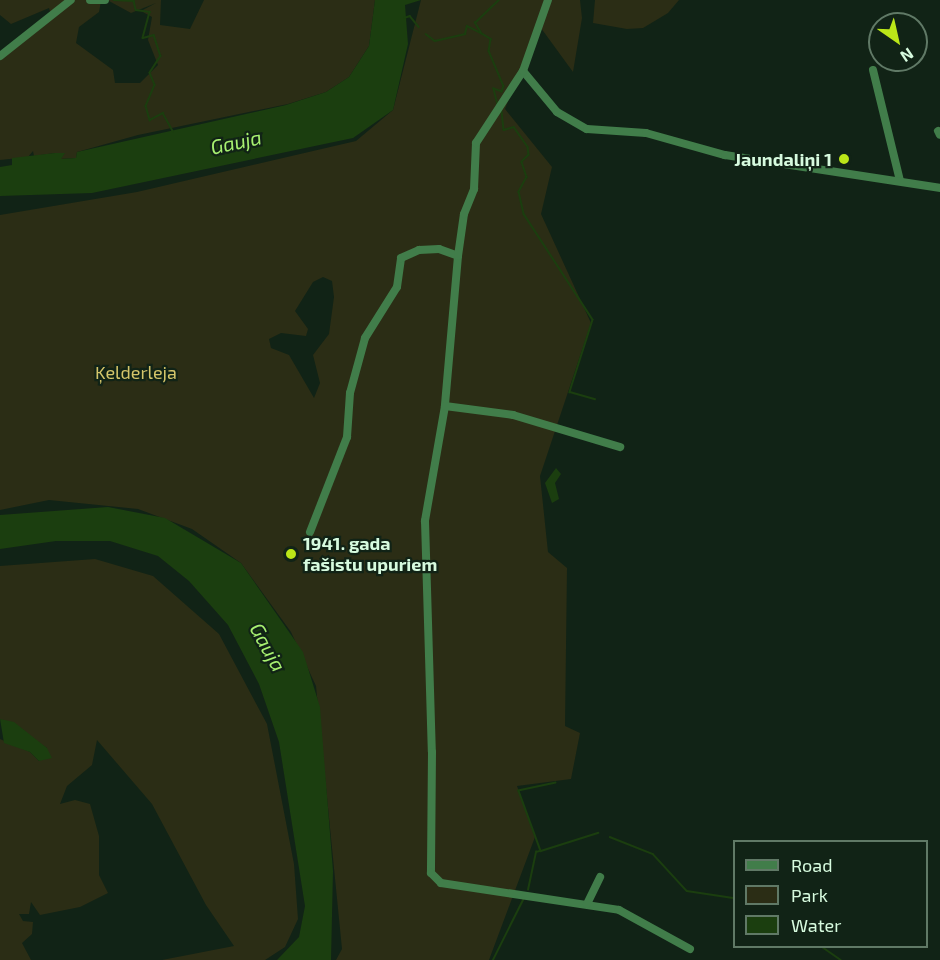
<!DOCTYPE html>
<meta charset="utf-8">
<style>
body{margin:0}
#map{position:relative;width:940px;height:960px;overflow:hidden;background:#112316;font-family:"Exo 2",sans-serif}
div>[style]{position:absolute}
[style*='--x']{left:calc(var(--x)*1px);top:calc(var(--y)*1px);width:calc(var(--w)*1px);rotate:calc(var(--a)*1deg)}
.green>*{inset:0;background:#2b2d15}
.water>*{inset:0;background:#1b3e0f}
.stream>*{height:1.5px;margin:-0.75px;padding:0 0.75px;transform-origin:0.75px;border-radius:0.75px;background:#1b3e0f}
.minor>*{height:8px;margin:-4px;padding:0 4px;transform-origin:4px;border-radius:4px;background:#417d4a}
.dots>*{width:16px;height:16px;translate:-50% -50%;box-sizing:border-box;border:3px solid #112316;border-radius:50%}
span{translate:-50% -50%;white-space:nowrap;text-align:center;line-height:1.15;-webkit-text-stroke:4.5px #112316;paint-order:stroke}
.poi-label{font-size:18px;color:#d7fbdf;font-weight:700}
.right{translate:-100% -50%;text-align:right}
.left{translate:0 -50%;text-align:left}
.park-label{font-size:18px;color:#d4c56a}
.water-label{font-size:20px;color:#a7f070;font-style:italic}
.legend{position:absolute;left:733px;top:840px;width:195px;height:108px;box-sizing:border-box;background:#112316;border:2px solid #607966;margin:0;padding:8px 10px;list-style:none;font-size:18px;color:#d7fbdf}
.legend li{display:flex;align-items:center;gap:12px;height:30px}
.legend b{width:30px;border:2px solid #607966}
.north{position:absolute;left:868px;top:12px;width:60px;height:60px;box-sizing:border-box;background:#112316;border:2px solid #607966;border-radius:50%;rotate:146deg;font-size:16px;font-weight:700;line-height:24px;text-align:center;color:#d7fbdf}
.north::after{content:'';display:block;margin:auto;width:21px;height:27px;background:#bbe618;clip-path:polygon(50% 0,100% 100%,50% 72%,0 100%)}
</style>
<div id="map">
<div class="green">
<i style="clip-path:polygon(evenodd,0 0,161px 0,160px 25px,190px 29px,204px 0,375px 0,369px 46px,349px 77px,326px 92px,288px 104px,138px 135px,77px 152px,76px 158px,60px 159px,64px 153px,55px 153px,34px 156px,33px 151px,28px 157px,0 160px,0 60px,52px 18px,49px 8px,11px 24px,0 15px,0 0,101px 1px,109px 1px,131px 13px,156px 3px,141px 11px,152px 17px,148px 40px,158px 65px,140px 83px,115px 83px,113px 70px,76px 43px,79px 27px,99px 12px,101px 1px)"></i>
<i style="clip-path:polygon(evenodd,421px 0,580px 0,582px 18px,573px 72px,538px 24px,505px 109px,552px 167px,541px 214px,591px 323px,540px 476px,548px 552px,567px 568px,565px 726px,580px 733px,571px 779px,517px 786px,535px 837px,489px 960px,336px 960px,342px 949px,316px 686px,291px 632px,241px 563px,192px 529px,138px 509px,49px 500px,0 510px,0 215px,137px 192px,356px 141px,393px 110px,421px 0,323px 277px,332px 281px,334px 297px,329px 334px,313px 355px,320px 383px,314px 398px,289px 355px,271px 348px,269px 339px,281px 333px,306px 336px,308px 329px,295px 311px,313px 282px,323px 277px)"></i>
<i style="clip-path:polygon(595px 0,679px 0,668px 13px,643px 28px,627px 29px,593px 23px)"></i>
<i style="clip-path:polygon(95px 559px,153px 576px,219px 634px,267px 724px,294px 864px,298px 919px,285px 947px,265px 960px,162px 960px,234px 946px,206px 905px,152px 804px,97px 740px,92px 765px,67px 786px,60px 804px,75px 800px,90px 804px,99px 836px,99px 875px,108px 893px,80px 907px,40px 915px,31px 902px,29px 914px,19px 914px,23px 921px,33px 922px,32px 934px,22px 943px,31px 960px,0 960px,0 739px,30px 752px,39px 761px,47px 748px,0 719px,0 566px)"></i>
</div>
<div class="water">
<i style="clip-path:polygon(375px 0,421px 0,405px 5px,408px 44px,393px 110px,353px 138px,92px 193px,0 196px,0 167px,12px 165px,12px 158px,55px 153px,65px 153px,61px 159px,76px 158px,77px 152px,286px 105px,326px 92px,349px 77px,369px 46px)"></i>
<i style="clip-path:polygon(556px 468px,561px 474px,555px 483px,559px 499px,552px 503px,545px 483px)"></i>
<i style="clip-path:polygon(108px 507px,165px 518px,241px 563px,303px 652px,320px 707px,333px 871px,331px 960px,277px 960px,299px 937px,305px 906px,279px 742px,259px 684px,228px 625px,189px 581px,158px 556px,110px 541px,56px 541px,0 549px,0 515px)"></i>
<i style="clip-path:polygon(0 719px,14px 722px,47px 748px,52px 758px,39px 761px,30px 752px,4px 743px)"></i>
</div>
<div class="stream">
<i style="--x:114;--y:0;--w:20;--a:3"></i>
<i style="--x:134;--y:1;--w:9;--a:77"></i>
<i style="--x:136;--y:10;--w:14;--a:8"></i>
<i style="--x:150;--y:12;--w:27;--a:105"></i>
<i style="--x:143;--y:38;--w:11;--a:-15"></i>
<i style="--x:154;--y:35;--w:22;--a:72"></i>
<i style="--x:161;--y:56;--w:20;--a:123"></i>
<i style="--x:150;--y:73;--w:13;--a:67"></i>
<i style="--x:155;--y:85;--w:23;--a:113"></i>
<i style="--x:146;--y:106;--w:15;--a:74"></i>
<i style="--x:150;--y:120;--w:15;--a:-28"></i>
<i style="--x:163;--y:113;--w:21;--a:61"></i>
<i style="--x:404;--y:18;--w:6;--a:-18"></i>
<i style="--x:410;--y:16;--w:14;--a:51"></i>
<i style="--x:481;--y:33;--w:12;--a:31"></i>
<i style="--x:491;--y:39;--w:12;--a:99"></i>
<i style="--x:489;--y:51;--w:38;--a:67"></i>
<i style="--x:504;--y:86;--w:6;--a:108"></i>
<i style="--x:502;--y:92;--w:9;--a:-159"></i>
<i style="--x:494;--y:89;--w:16;--a:76"></i>
<i style="--x:426;--y:34;--w:11;--a:38"></i>
<i style="--x:435;--y:41;--w:31;--a:-13"></i>
<i style="--x:465;--y:34;--w:8;--a:-76"></i>
<i style="--x:467;--y:26;--w:16;--a:27"></i>
<i style="--x:481;--y:33;--w:12;--a:-121"></i>
<i style="--x:475;--y:23;--w:33;--a:-44"></i>
<i style="--x:502;--y:111;--w:19;--a:84"></i>
<i style="--x:504;--y:130;--w:10;--a:-17"></i>
<i style="--x:514;--y:127;--w:24;--a:55"></i>
<i style="--x:528;--y:147;--w:8;--a:83"></i>
<i style="--x:529;--y:155;--w:10;--a:135"></i>
<i style="--x:522;--y:162;--w:16;--a:72"></i>
<i style="--x:527;--y:177;--w:17;--a:118"></i>
<i style="--x:519;--y:192;--w:23;--a:77"></i>
<i style="--x:524;--y:214;--w:126;--a:56.9"></i>
<i style="--x:593;--y:320;--w:76;--a:107.7"></i>
<i style="--x:570;--y:392;--w:26;--a:16"></i>
<i style="--x:556;--y:783;--w:38;--a:168"></i>
<i style="--x:519;--y:791;--w:64;--a:69.9"></i>
<i style="--x:541;--y:851;--w:60;--a:-17.5"></i>
<i style="--x:610;--y:837;--w:46;--a:21.6"></i>
<i style="--x:653;--y:854;--w:50;--a:47.4"></i>
<i style="--x:687;--y:891;--w:48;--a:8.5"></i>
<i style="--x:528;--y:890;--w:39;--a:-78"></i>
<i style="--x:536;--y:852;--w:4;--a:-14"></i>
<i style="--x:821;--y:946;--w:24;--a:35"></i>
<i style="--x:493;--y:960;--w:69;--a:-63.4"></i>
</div>
<div class="minor">
<i style="--x:90;--y:0;--w:15;--a:0"></i>
<i style="--x:0;--y:56;--w:90;--a:-38.3"></i>
<i style="--x:873;--y:70;--w:114;--a:76.3"></i>
<i style="--x:523;--y:71;--w:53;--a:50.3"></i>
<i style="--x:557;--y:112;--w:34;--a:30"></i>
<i style="--x:587;--y:129;--w:59;--a:3.9"></i>
<i style="--x:646;--y:133;--w:82;--a:15.6"></i>
<i style="--x:725;--y:155;--w:218;--a:8.7"></i>
<i style="--x:938;--y:131;--w:4;--a:63"></i>
<i style="--x:458;--y:256;--w:151;--a:95"></i>
<i style="--x:445;--y:406;--w:117;--a:99.9"></i>
<i style="--x:425;--y:521;--w:231;--a:88.3"></i>
<i style="--x:432;--y:752;--w:121;--a:90.5"></i>
<i style="--x:431;--y:873;--w:14;--a:45"></i>
<i style="--x:441;--y:883;--w:180;--a:8.6"></i>
<i style="--x:619;--y:910;--w:81;--a:28.8"></i>
<i style="--x:445;--y:406;--w:69;--a:7.5"></i>
<i style="--x:513;--y:415;--w:112;--a:16.7"></i>
<i style="--x:310;--y:532;--w:102;--a:-68.7"></i>
<i style="--x:347;--y:437;--w:44;--a:-86.1"></i>
<i style="--x:350;--y:393;--w:57;--a:-74.7"></i>
<i style="--x:365;--y:338;--w:60;--a:-57.9"></i>
<i style="--x:397;--y:287;--w:29;--a:-82"></i>
<i style="--x:401;--y:258;--w:20;--a:-24"></i>
<i style="--x:419;--y:250;--w:20;--a:-3"></i>
<i style="--x:439;--y:249;--w:20;--a:20"></i>
<i style="--x:458;--y:256;--w:42;--a:-81.9"></i>
<i style="--x:464;--y:214;--w:27;--a:-68"></i>
<i style="--x:474;--y:189;--w:46;--a:-87.5"></i>
<i style="--x:476;--y:143;--w:86;--a:-56.9"></i>
<i style="--x:523;--y:71;--w:75;--a:-70.6"></i>
<i style="--x:587;--y:904;--w:30;--a:-64"></i>
</div>
<div class="dots">
<i style="left:844px;top:159px;background:#bbe618"></i>
<i style="left:291px;top:554px;background:#bbe618"></i>
</div>
<div class="poi-label">
<span class="right" style="left:832px;top:159px">Jaundaliņi 1</span>
<span class="left" style="left:303px;top:554px">1941. gada<br>fašistu upuriem</span>
</div>
<div class="park-label">
<span style="left:136px;top:372px">Ķelderleja</span>
</div>
<div class="water-label">
<span style="left:236px;top:142px;rotate:-12deg">Gauja</span>
<span style="left:268px;top:647px;rotate:61deg">Gauja</span>
</div>
<ul class="legend">
<li><b style="height:8px;background:#417d4a"></b>Road</li>
<li><b style="height:16px;background:#2b2d15"></b>Park</li>
<li><b style="height:16px;background:#1b3e0f"></b>Water</li>
</ul>
<div class="north">N</div>
</div>
